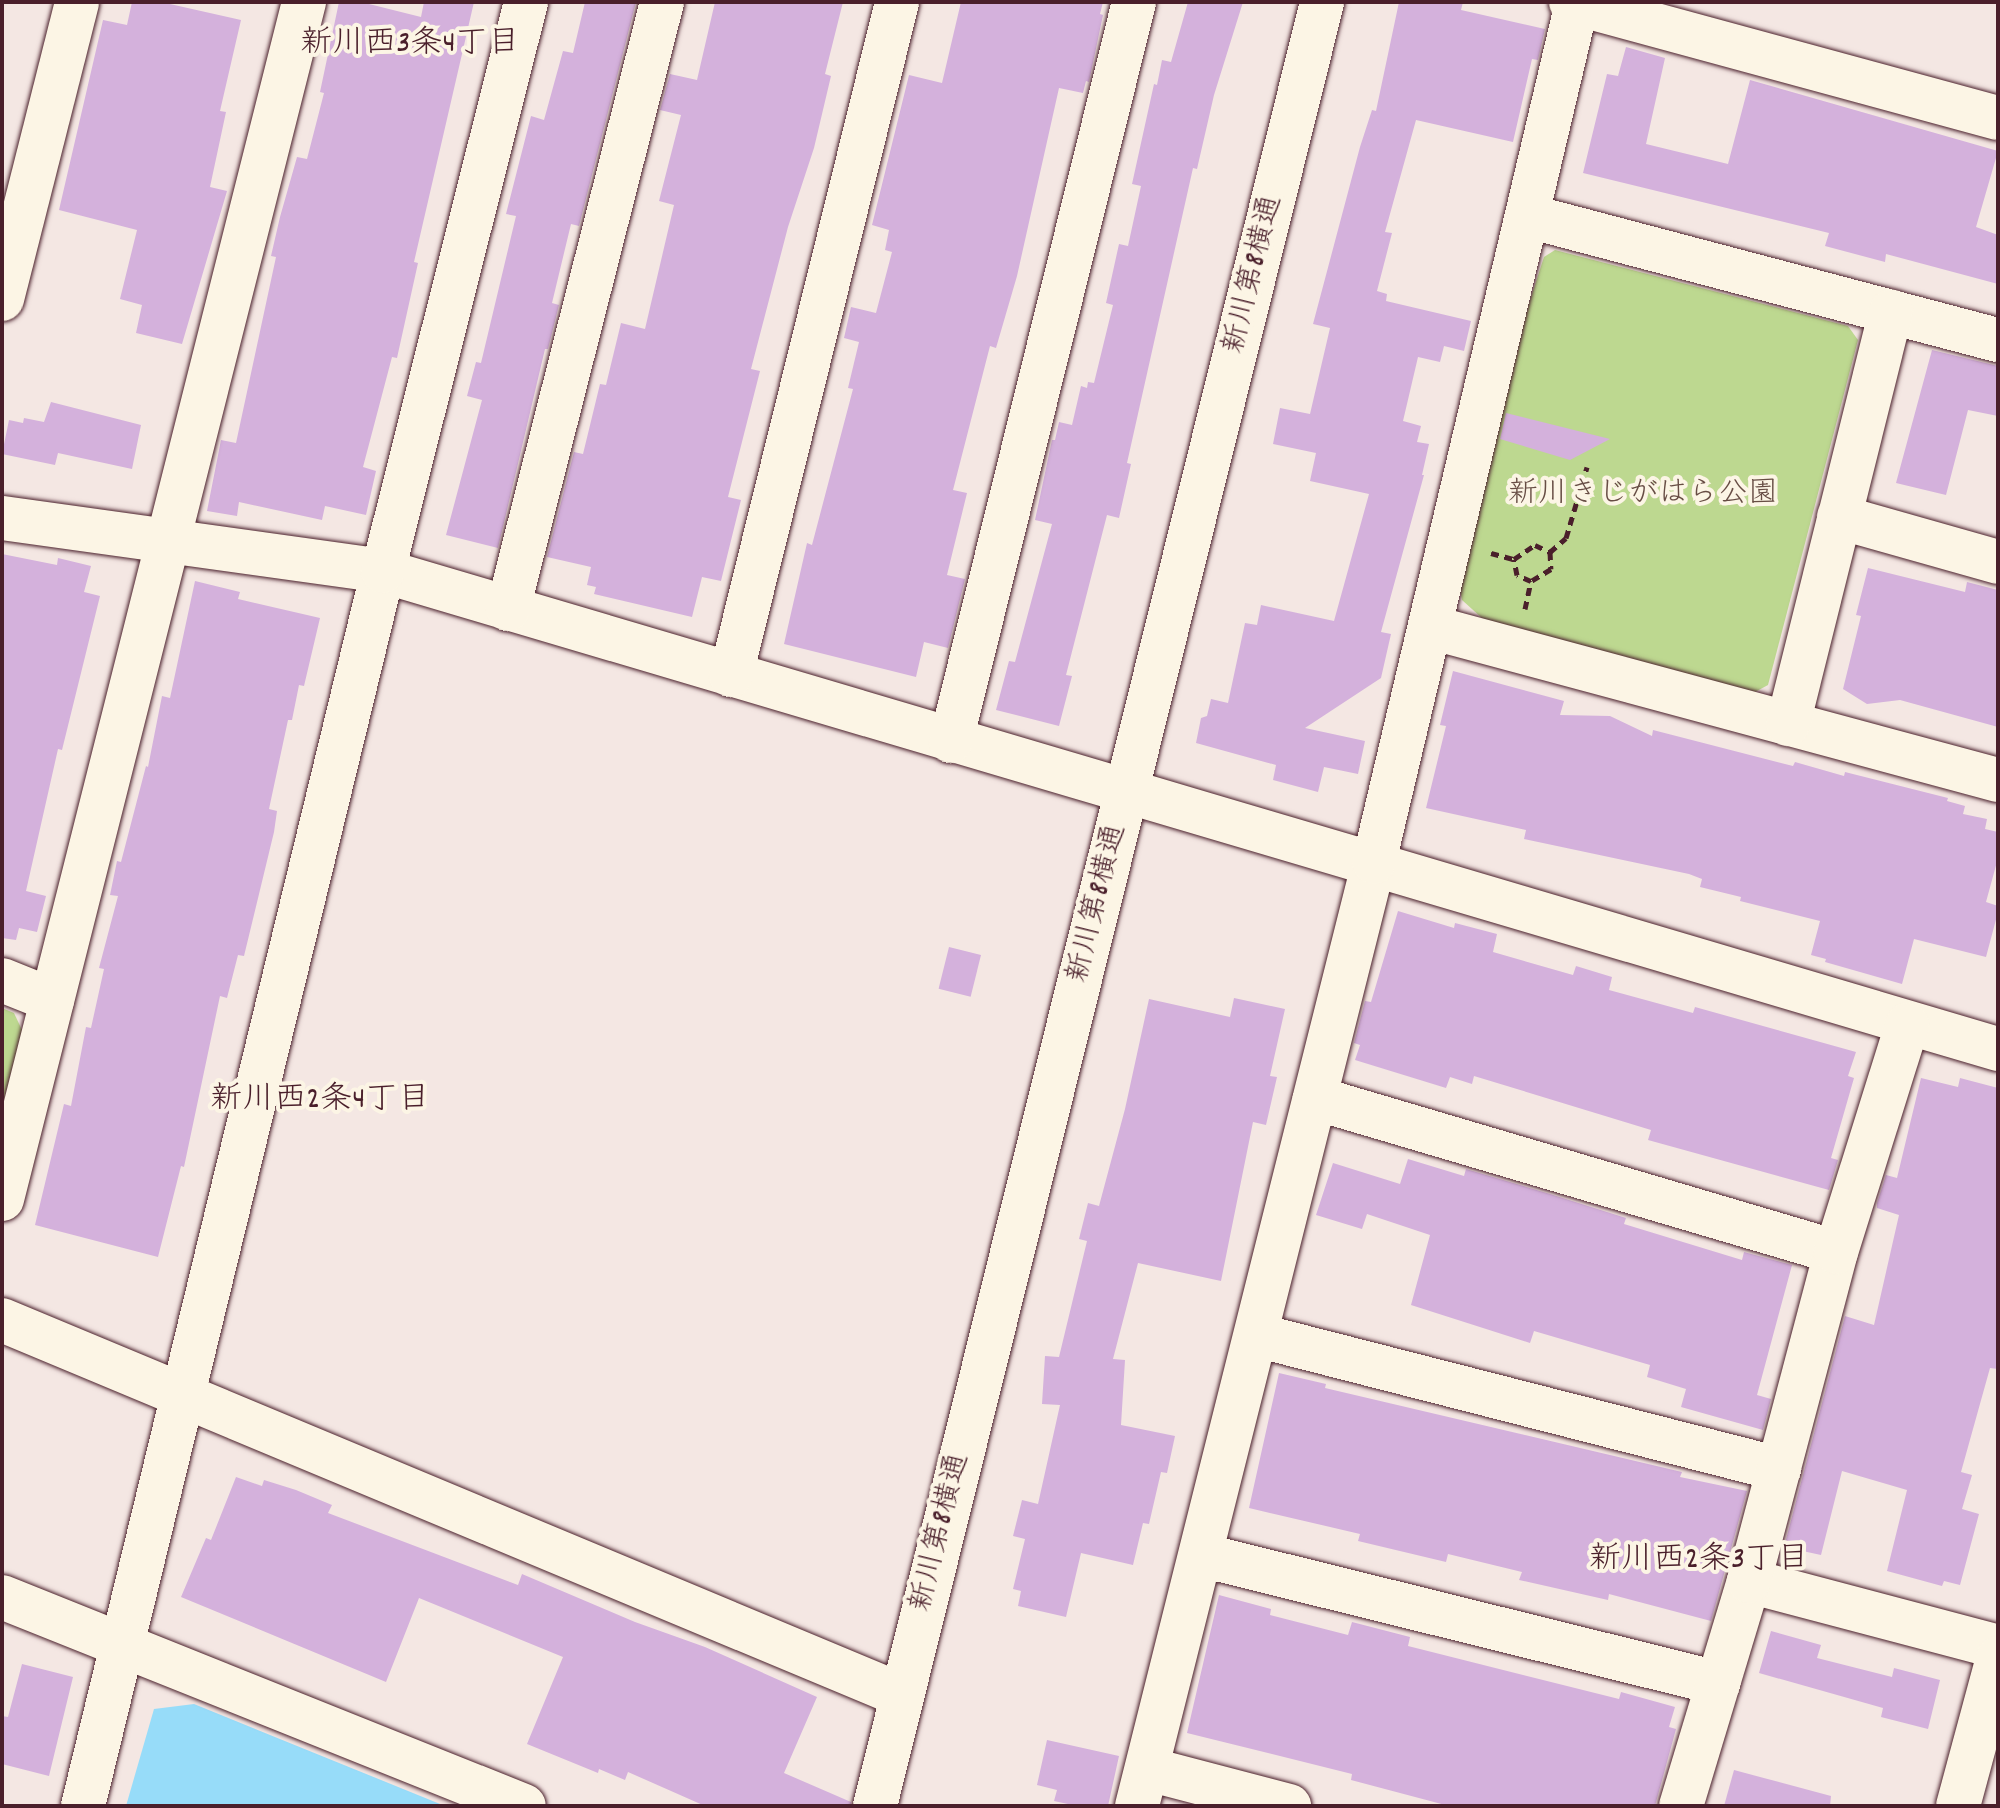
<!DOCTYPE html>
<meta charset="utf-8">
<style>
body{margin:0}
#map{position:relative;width:2000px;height:1808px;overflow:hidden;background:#f4e7e3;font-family:Dekko,"Klee One",sans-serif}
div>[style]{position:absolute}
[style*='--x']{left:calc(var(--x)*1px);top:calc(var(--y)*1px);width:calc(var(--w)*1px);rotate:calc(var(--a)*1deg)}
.green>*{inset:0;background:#bdd890}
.water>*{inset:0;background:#97dcf9}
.building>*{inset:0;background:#d4b1dc;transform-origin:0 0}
.path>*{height:5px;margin-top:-2.5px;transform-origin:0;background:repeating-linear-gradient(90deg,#4a1f2b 0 8px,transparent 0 14px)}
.roads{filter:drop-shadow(0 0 2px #4a1f2b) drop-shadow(0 0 2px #4a1f2b)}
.street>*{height:44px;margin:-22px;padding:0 22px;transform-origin:22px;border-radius:22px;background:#fcf5e5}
.secondary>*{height:44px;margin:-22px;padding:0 22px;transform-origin:22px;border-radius:22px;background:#fcf5e5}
span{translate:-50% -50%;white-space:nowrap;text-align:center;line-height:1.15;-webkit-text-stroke:8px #fcf5e5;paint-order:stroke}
.street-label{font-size:30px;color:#4a1f2b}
.park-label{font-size:30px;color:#674d44}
.neighbourhood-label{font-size:32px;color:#4a1f2b}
.frame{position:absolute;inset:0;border:4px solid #4a1f2b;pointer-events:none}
</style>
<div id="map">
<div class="green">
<i style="clip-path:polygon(1555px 250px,1848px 326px,1858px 340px,1768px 685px,1755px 692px,1515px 648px,1462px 600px,1451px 543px,1544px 257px)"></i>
<i style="clip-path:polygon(2px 1008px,14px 1013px,22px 1030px,2px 1108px)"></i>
</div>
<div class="water">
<i style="clip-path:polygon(194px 1704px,445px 1806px,126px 1806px,154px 1709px)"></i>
</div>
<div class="building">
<i style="clip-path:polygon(132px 2px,161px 2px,241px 20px,220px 111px,226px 112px,210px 187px,227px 191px,182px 344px,136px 333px,142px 305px,120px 299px,137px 230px,59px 210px,103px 20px,127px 25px)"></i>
<i style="clip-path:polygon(339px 2px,361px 2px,421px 17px,424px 2px,474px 2px,414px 262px,418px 263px,397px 358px,392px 357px,363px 467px,376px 471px,366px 515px,325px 506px,322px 520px,239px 502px,237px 516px,207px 511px,221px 440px,236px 443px,276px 257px,271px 256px,280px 217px,297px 157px,307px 159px,324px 93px,320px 92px)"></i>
<i style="clip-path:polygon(585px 2px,636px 2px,579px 226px,571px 224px,552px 303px,559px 305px,548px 349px,545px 349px,498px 548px,446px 535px,482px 400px,467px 396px,476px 362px,481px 363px,516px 216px,506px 214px,531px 116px,544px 120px,563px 51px,573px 53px)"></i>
<i style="clip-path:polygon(715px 2px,843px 2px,825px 74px,831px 76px,814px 148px,788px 227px,751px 369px,760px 371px,728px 497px,741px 500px,721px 581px,702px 577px,692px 617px,594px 594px,596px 587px,587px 585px,591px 567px,547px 557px,574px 452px,583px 454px,600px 384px,606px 385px,621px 323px,645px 329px,674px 205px,659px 201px,681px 115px,660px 110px,670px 74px,697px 80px)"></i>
<i style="clip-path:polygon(961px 2px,1103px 2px,1100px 14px,1103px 15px,1089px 82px,1086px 81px,1083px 93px,1059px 88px,1017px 276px,996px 348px,990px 346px,953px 490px,967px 493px,947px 575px,965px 579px,948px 648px,924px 642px,916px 677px,784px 644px,807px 543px,812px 545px,853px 389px,848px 388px,859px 342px,844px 338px,851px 307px,876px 313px,892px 252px,885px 250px,889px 230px,872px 225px,909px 75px,942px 83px)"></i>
<i style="clip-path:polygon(1188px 2px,1243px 2px,1214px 95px,1197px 169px,1193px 168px,1127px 463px,1131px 464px,1119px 518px,1107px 515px,1066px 675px,1072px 676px,1059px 726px,996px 710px,1009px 661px,1015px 662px,1052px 524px,1035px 520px,1052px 440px,1055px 440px,1059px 422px,1072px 425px,1081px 386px,1087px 388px,1088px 382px,1094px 383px,1113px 305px,1106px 303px,1119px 244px,1128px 246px,1141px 186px,1132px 184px,1154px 84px,1157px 85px,1162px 60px,1171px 62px)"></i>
<i style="clip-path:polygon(1399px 2px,1463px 2px,1461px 10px,1545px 29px,1538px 60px,1532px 59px,1513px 142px,1416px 120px,1385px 232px,1392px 233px,1377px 291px,1387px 294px,1386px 301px,1471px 321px,1464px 351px,1444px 346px,1440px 362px,1418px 357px,1403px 421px,1421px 426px,1417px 442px,1429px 444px,1422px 475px,1424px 475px,1381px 632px,1391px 634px,1381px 678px,1305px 728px,1365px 741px,1358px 774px,1324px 767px,1318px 792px,1273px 780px,1276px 765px,1196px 743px,1201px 718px,1207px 716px,1211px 699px,1228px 703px,1245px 623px,1257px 625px,1261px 605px,1334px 621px,1369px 494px,1310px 481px,1316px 453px,1273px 444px,1280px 408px,1310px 414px,1330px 328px,1313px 324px,1360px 147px,1372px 110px,1376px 111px)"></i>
<i style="clip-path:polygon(1626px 47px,1665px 58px,1646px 144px,1728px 164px,1750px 80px,1998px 151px,1976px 227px,1998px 235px,1998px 284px,1886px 254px,1885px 262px,1825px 246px,1829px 233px,1583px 173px,1607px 74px,1618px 76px)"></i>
<i style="clip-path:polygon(1932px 350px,1998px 366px,1998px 416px,1968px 410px,1946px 495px,1896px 483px)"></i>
<i style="clip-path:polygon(51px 402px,141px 425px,132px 469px,58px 453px,55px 465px,2px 454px,9px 420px,23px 423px,24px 418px,44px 422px)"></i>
<i style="clip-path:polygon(1506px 413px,1610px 439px,1570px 460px,1500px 439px)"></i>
<i style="clip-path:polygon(2px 554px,57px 565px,58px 558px,91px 566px,84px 592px,100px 596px,62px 750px,58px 749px,26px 891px,46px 896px,37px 932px,19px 928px,16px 940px,2px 938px)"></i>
<i style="clip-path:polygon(1868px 568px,1965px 592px,1967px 582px,1998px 590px,1998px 727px,1900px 700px,1867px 704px,1843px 689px,1861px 616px,1856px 615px)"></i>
<i style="clip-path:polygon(195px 581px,240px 592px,238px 599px,320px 618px,304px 686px,299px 685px,292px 720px,288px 720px,269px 809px,277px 811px,274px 832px,244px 956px,238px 955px,227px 998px,220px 996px,184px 1167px,181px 1166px,158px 1257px,35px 1225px,64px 1104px,71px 1106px,86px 1027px,91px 1028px,104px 969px,99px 968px,118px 896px,110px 895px,117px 861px,121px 862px,146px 766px,148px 767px,162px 696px,170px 698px)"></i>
<i style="clip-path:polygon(1453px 671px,1564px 701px,1560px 715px,1610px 716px,1652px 736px,1653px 730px,1793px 766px,1795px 762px,1844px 776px,1845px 772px,1948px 798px,1947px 801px,1965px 806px,1963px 814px,1987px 819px,1985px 829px,1998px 832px,1998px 858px,1986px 902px,1998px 906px,1998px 912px,1986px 957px,1914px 939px,1902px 984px,1825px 962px,1826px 959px,1811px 955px,1820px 921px,1740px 901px,1741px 897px,1700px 887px,1702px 879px,1689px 874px,1524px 839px,1526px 830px,1426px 808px,1446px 726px,1440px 725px)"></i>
<i style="clip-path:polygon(1398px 911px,1454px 928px,1455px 923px,1497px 934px,1493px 952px,1573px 975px,1576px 966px,1612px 977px,1609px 990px,1693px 1013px,1695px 1007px,1856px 1052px,1848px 1076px,1854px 1078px,1831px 1158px,1838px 1160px,1829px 1190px,1648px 1140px,1651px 1130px,1474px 1076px,1472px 1084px,1450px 1077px,1446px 1088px,1355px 1060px,1360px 1045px,1354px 1043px,1365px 1001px,1371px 1002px)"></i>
<i style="left:949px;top:947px;width:33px;height:43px;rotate:14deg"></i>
<i style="clip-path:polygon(1234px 998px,1285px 1009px,1270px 1076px,1277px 1077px,1266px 1125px,1253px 1122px,1221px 1281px,1138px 1263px,1113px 1359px,1125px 1360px,1121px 1425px,1175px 1436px,1167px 1473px,1161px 1472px,1149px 1524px,1143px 1523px,1133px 1565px,1081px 1553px,1066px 1617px,1018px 1606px,1021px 1591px,1013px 1589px,1025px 1539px,1013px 1536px,1022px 1500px,1038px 1504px,1060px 1405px,1042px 1404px,1045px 1356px,1059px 1357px,1087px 1241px,1079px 1239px,1088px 1203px,1099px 1206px,1125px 1109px,1149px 999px,1230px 1017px)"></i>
<i style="clip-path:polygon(1921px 1078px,1958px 1087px,1960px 1078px,1998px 1088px,1998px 1369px,1990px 1368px,1961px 1472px,1972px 1475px,1962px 1509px,1979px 1514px,1960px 1585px,1944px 1581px,1942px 1586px,1887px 1571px,1907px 1490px,1842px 1471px,1821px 1555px,1784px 1547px,1845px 1316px,1874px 1325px,1899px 1215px,1877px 1208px,1877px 1203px,1886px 1175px,1897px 1178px)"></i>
<i style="clip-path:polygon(1408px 1159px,1464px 1176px,1466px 1169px,1550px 1194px,1626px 1218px,1624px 1224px,1742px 1260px,1744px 1252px,1792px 1265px,1757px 1395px,1771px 1399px,1763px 1430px,1681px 1407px,1686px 1389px,1647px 1377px,1650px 1365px,1534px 1331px,1530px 1343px,1411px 1305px,1430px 1235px,1367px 1214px,1362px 1229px,1316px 1215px,1333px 1163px,1400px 1184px)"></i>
<i style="clip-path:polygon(1279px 1373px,1326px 1384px,1325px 1388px,1682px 1472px,1680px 1477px,1747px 1491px,1711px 1621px,1609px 1594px,1608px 1600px,1519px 1580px,1522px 1572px,1448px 1554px,1446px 1562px,1358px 1541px,1360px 1534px,1249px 1508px)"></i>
<i style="clip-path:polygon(236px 1477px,262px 1486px,264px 1480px,296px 1490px,332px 1505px,328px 1513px,518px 1585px,522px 1574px,635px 1622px,705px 1647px,817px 1697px,784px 1773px,851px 1802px,851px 1806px,705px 1806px,628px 1772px,625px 1780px,599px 1769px,598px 1773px,527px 1744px,563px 1657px,419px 1598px,386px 1682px,181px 1597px,206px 1538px,211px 1540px)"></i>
<i style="clip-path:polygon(1219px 1595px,1271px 1609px,1270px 1615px,1348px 1635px,1352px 1622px,1410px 1637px,1408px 1646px,1619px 1699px,1621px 1692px,1675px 1707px,1669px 1727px,1676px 1729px,1655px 1806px,1449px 1806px,1351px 1780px,1352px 1774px,1187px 1733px)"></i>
<i style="clip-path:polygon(1771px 1631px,1821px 1645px,1817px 1658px,1892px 1677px,1894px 1668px,1940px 1680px,1928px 1729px,1881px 1717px,1883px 1708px,1759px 1673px)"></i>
<i style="clip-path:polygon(22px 1664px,73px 1677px,49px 1776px,2px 1764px,2px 1716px,8px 1717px)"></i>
<i style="clip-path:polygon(1047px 1740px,1119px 1756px,1108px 1806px,1077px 1806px,1054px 1801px,1057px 1790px,1037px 1785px)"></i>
<i style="clip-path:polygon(1734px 1770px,1831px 1796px,1830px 1806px,1724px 1806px)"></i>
</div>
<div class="path">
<i style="--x:1535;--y:545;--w:17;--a:25"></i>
<i style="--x:1550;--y:552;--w:17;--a:87"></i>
<i style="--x:1551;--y:569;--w:23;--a:149"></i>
<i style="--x:1531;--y:581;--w:15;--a:-157"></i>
<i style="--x:1517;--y:575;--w:16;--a:-101"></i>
<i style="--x:1514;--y:559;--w:25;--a:-34"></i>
<i style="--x:1550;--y:552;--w:21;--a:-41"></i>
<i style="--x:1566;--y:538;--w:74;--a:-73.5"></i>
<i style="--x:1491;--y:553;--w:24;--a:15"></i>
<i style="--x:1525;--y:609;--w:29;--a:-78"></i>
</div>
<div class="roads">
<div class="street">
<i style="--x:1571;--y:2;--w:442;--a:15.2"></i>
<i style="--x:1528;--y:216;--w:486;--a:14.8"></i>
<i style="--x:2;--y:299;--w:306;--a:-75.8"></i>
<i style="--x:1839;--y:517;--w:165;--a:15.8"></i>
<i style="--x:2;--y:518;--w:385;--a:7.9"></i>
<i style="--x:383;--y:571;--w:1684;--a:16.49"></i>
<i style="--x:508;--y:609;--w:626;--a:-75.76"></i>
<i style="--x:1430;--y:627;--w:588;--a:15.08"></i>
<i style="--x:731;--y:675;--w:693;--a:-76.14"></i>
<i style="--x:1788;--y:724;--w:425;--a:-76"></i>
<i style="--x:951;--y:741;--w:761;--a:-76.09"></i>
<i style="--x:2;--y:980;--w:54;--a:21.8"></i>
<i style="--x:1315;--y:1098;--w:543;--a:16.47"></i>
<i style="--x:2;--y:1199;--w:1235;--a:-75.84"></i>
<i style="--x:2;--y:1320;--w:974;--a:22.64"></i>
<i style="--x:1256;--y:1335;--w:540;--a:14.37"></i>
<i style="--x:1201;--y:1555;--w:533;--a:13.91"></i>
<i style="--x:1749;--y:1581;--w:258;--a:14.8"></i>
<i style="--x:2;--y:1597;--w:562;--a:21.82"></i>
<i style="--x:1148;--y:1769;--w:146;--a:14.7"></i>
<i style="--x:83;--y:1806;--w:1271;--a:-76.35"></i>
<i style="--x:383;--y:571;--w:587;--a:-75.89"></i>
<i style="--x:1137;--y:1806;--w:973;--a:-75.91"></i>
<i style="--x:1374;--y:862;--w:883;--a:-76.7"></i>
<i style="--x:1681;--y:1806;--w:235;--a:-73.2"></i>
<i style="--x:1749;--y:1581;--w:340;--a:-75.2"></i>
<i style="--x:1836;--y:1252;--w:238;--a:-72.6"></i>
<i style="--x:1958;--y:1806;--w:153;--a:-74.9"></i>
</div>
<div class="secondary">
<i style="--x:875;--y:1806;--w:1859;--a:-76.08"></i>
</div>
</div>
<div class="street-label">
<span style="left:1255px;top:275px;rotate:-76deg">新川第8横通</span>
<span style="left:1099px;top:904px;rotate:-76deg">新川第8横通</span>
<span style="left:942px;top:1533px;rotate:-76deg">新川第8横通</span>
</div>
<div class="park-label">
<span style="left:1643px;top:496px">新川きじがはら公園</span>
</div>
<div class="neighbourhood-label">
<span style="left:410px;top:45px">新川西3条4丁目</span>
<span style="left:320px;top:1101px">新川西2条4丁目</span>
<span style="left:1699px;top:1561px">新川西2条3丁目</span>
</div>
<div class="frame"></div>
</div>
